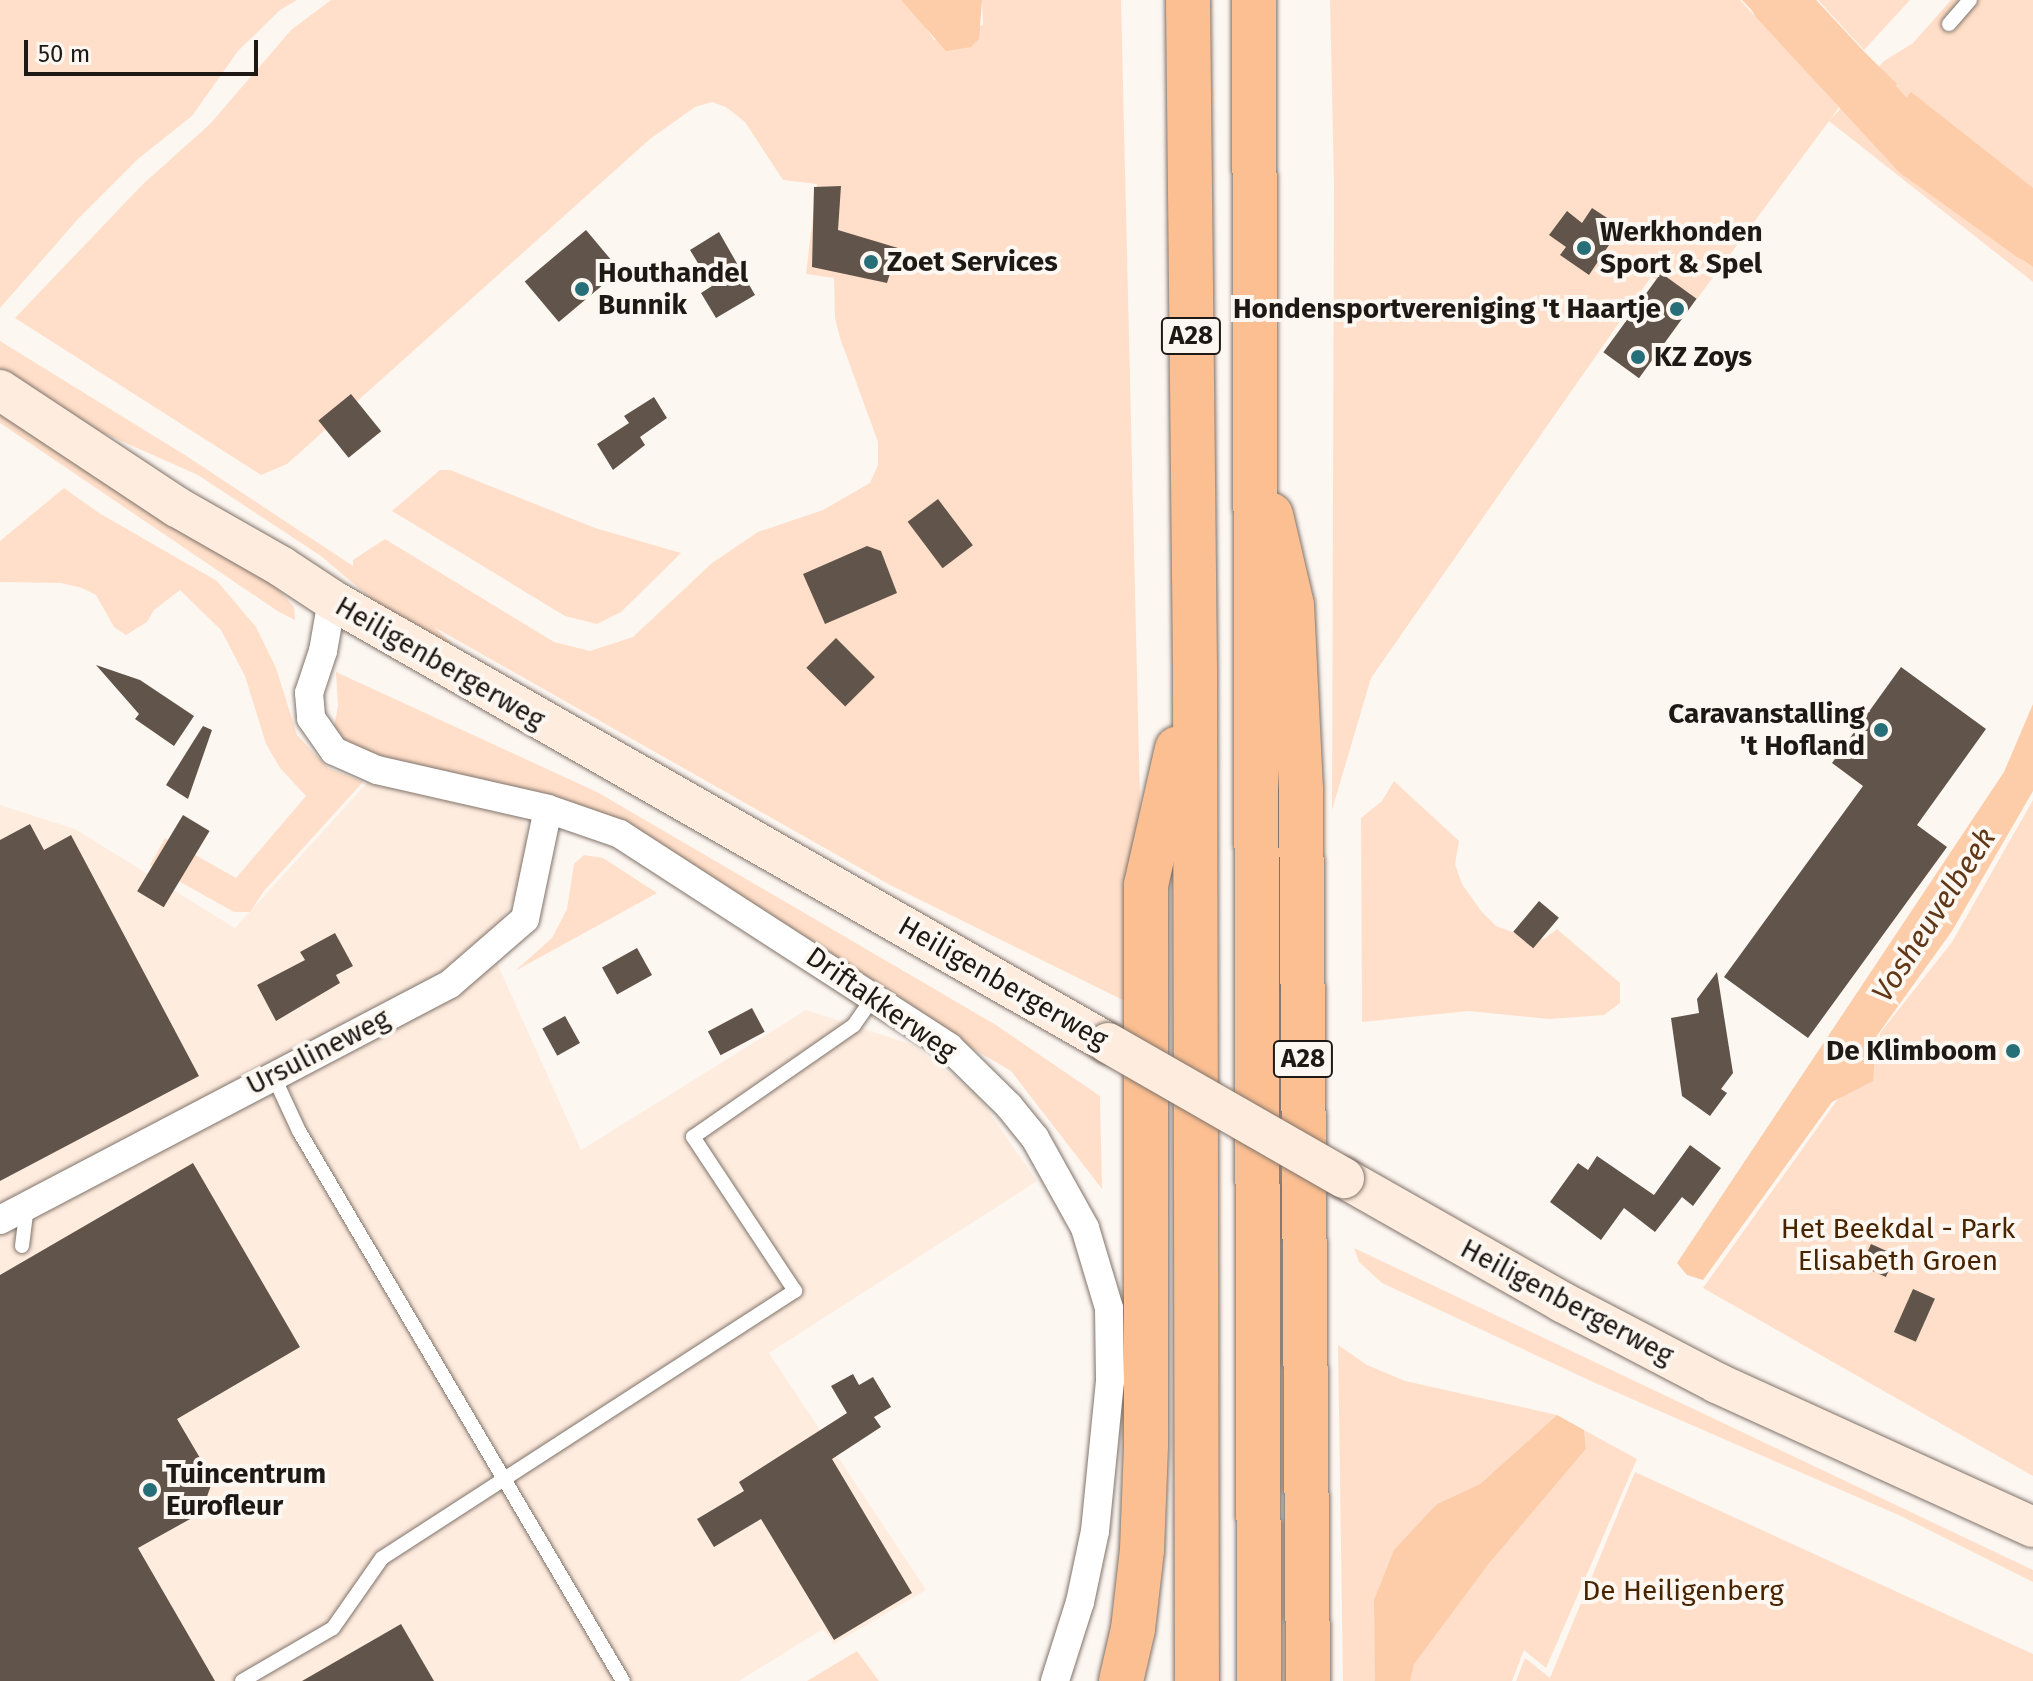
<!DOCTYPE html>
<style>
body{margin:0}
#map{position:relative;width:2033px;height:1681px;overflow:hidden;background:#fdf7f2;font-family:"Fira Sans",sans-serif}
div>[style]{position:absolute}
[style*='--x']{left:calc(var(--x)*1px);top:calc(var(--y)*1px);width:calc(var(--w)*1px);rotate:calc(var(--a)*1deg)}
.built>*{inset:0;background:#feecdf}
.green>*{inset:0;background:#ffdfc9}
.water>*{inset:0;background:#fdcca9}
.river>*{height:56px;margin:-28px;padding:0 28px;transform-origin:28px;border-radius:28px;background:#fdcca9}
.building>*{inset:0;background:#61554b;transform-origin:0 0}
.roads{filter:drop-shadow(0 0 2px #807369) drop-shadow(0 0 2px #807369)}
.service>*{height:14px;margin:-7px;padding:0 7px;transform-origin:7px;border-radius:7px;background:#fff}
.minor>*{height:28px;margin:-14px;padding:0 14px;transform-origin:14px;border-radius:14px;background:#fff}
.secondary>*{height:40px;margin:-20px;padding:0 20px;transform-origin:20px;border-radius:20px;background:#feecde}
.motorway>*{height:44px;margin:-22px;padding:0 22px;transform-origin:22px;border-radius:22px;background:#fbbf92}
.bridges{filter:drop-shadow(0 0 2px #807369) drop-shadow(0 0 2px #807369)}
.secondary-bridge>*{height:40px;margin:-20px;padding:0 20px;transform-origin:20px;border-radius:20px;background:#feecde}
.dots>*{width:22px;height:22px;translate:-50% -50%;box-sizing:border-box;border:4px solid #fdf7f2;border-radius:50%}
span{translate:-50% -50%;white-space:nowrap;text-align:center;line-height:1.15;-webkit-text-stroke:8px #fdf7f2;paint-order:stroke}
.shield-label span{padding:2px 6px;background:#fdf7f2;border:2px solid;border-radius:6px;-webkit-text-stroke-width:0}
.shield-label{font-size:26px;color:#1f1916;font-weight:700}
.poi-label{font-size:28px;color:#1f1916;font-weight:700}
.left{translate:0 -50%;text-align:left}
.right{translate:-100% -50%;text-align:right}
.street-label{font-size:28px;color:#1f1916}
.park-label{font-size:28px;color:#492400}
.water-label{font-size:30px;color:#603817;font-style:italic}
.scale{position:absolute;left:24px;top:40px;width:234px;height:36px;box-sizing:border-box;border:4px solid #1f1916;border-top:0;padding-left:10px;font-size:24px;line-height:28px;white-space:nowrap;color:#1f1916;-webkit-text-stroke:6px #fdf7f2;paint-order:stroke}
</style>
<div id="map">
<div class="built">
<i style="clip-path:polygon(367px 783px,506px 809px,526px 823px,527px 877px,488px 943px,581px 1150px,806px 1010px,913px 1045px,977px 1095px,1037px 1181px,769px 1353px,926px 1590px,834px 1644px,823px 1629px,739px 1681px,0 1681px,0 805px,75px 829px,235px 928px)"></i>
</div>
<div class="green">
<i style="clip-path:polygon(0 0,297px 0,280px 10px,238px 51px,192px 116px,139px 158px,78px 219px,0 308px)"></i>
<i style="clip-path:polygon(331px 0,901px 0,921px 20px,934px 40px,983px 25px,982px 0,1121px 0,1145px 1011px,890px 885px,434px 627px,451px 642px,445px 648px,380px 606px,321px 556px,198px 475px,101px 432px,0 372px,0 341px,188px 457px,353px 566px,353px 560px,385px 539px,554px 642px,590px 651px,633px 637px,712px 563px,758px 532px,823px 510px,870px 483px,878px 465px,878px 442px,840px 338px,835px 318px,834px 278px,806px 274px,817px 184px,783px 180px,745px 122px,726px 107px,712px 102px,695px 107px,650px 139px,287px 464px,261px 475px,15px 318px,142px 185px,210px 124px,291px 30px)"></i>
<i style="clip-path:polygon(1330px 0,1740px 0,1839px 107px,1830px 120px,1884px 61px,1913px 43px,1951px 0,2033px 0,2033px 282px,1829px 121px,1697px 299px,1651px 277px,1371px 678px,1332px 810px,1334px 184px)"></i>
<i style="clip-path:polygon(1818px 0,1910px 0,1864px 50px)"></i>
<i style="clip-path:polygon(0 413px,277px 588px,294px 607px,295px 620px,279px 612px,0 423px)"></i>
<i style="clip-path:polygon(440px 470px,450px 470px,595px 528px,681px 553px,621px 612px,597px 624px,565px 616px,392px 511px)"></i>
<i style="clip-path:polygon(64px 488px,99px 513px,217px 581px,256px 627px,276px 668px,297px 735px,328px 768px,363px 782px,264px 891px,250px 912px,234px 912px,150px 865px,165px 838px,236px 878px,306px 796px,280px 768px,266px 744px,245px 676px,221px 630px,180px 590px,154px 610px,147px 622px,126px 635px,114px 627px,96px 595px,82px 588px,61px 583px,0 582px,0 541px)"></i>
<i style="clip-path:polygon(336px 672px,597px 792px,996px 1025px,1100px 1096px,1102px 1189px,1011px 1071px,921px 1018px,700px 875px,371px 757px,344px 741px,334px 727px,338px 706px)"></i>
<i style="clip-path:polygon(1394px 781px,1459px 841px,1455px 864px,1462px 884px,1481px 911px,1496px 926px,1534px 940px,1544px 939px,1557px 929px,1620px 983px,1620px 1003px,1604px 1015px,1549px 1019px,1468px 1011px,1362px 1022px,1361px 818px,1382px 801px)"></i>
<i style="clip-path:polygon(2033px 800px,2033px 1476px,1703px 1288px,1880px 1040px,1880px 1033px,1952px 942px)"></i>
<i style="clip-path:polygon(584px 855px,603px 858px,657px 893px,515px 971px,552px 938px,567px 909px,574px 864px)"></i>
<i style="clip-path:polygon(1354px 1248px,2033px 1570px,2033px 1582px,1903px 1517px,1593px 1382px,1382px 1283px,1359px 1262px)"></i>
<i style="clip-path:polygon(1338px 1345px,1367px 1365px,1405px 1381px,1557px 1415px,1480px 1484px,1437px 1504px,1375px 1632px,1375px 1681px,1343px 1681px)"></i>
<i style="clip-path:polygon(1584px 1430px,1637px 1459px,1546px 1668px,1524px 1650px,1512px 1681px,1410px 1681px,1413px 1664px,1487px 1566px,1586px 1449px)"></i>
<i style="clip-path:polygon(1635px 1472px,2033px 1654px,2033px 1681px,1516px 1681px,1525px 1658px,1550px 1678px)"></i>
<i style="clip-path:polygon(857px 1651px,879px 1681px,807px 1681px)"></i>
</div>
<div class="water">
<i style="clip-path:polygon(901px 0,982px 0,979px 39px,971px 47px,946px 51px)"></i>
<i style="clip-path:polygon(1742px 0,1811px 0,1897px 84px,1863px 127px)"></i>
<i style="clip-path:polygon(1911px 92px,2033px 188px,2033px 267px,1948px 206px,1875px 139px)"></i>
<i style="clip-path:polygon(2033px 704px,2033px 791px,1952px 931px,1876px 1037px,1873px 1081px,1832px 1102px,1703px 1280px,1687px 1275px,1677px 1263px,2004px 772px)"></i>
<i style="clip-path:polygon(1557px 1415px,1584px 1430px,1586px 1449px,1487px 1566px,1414px 1664px,1410px 1681px,1375px 1681px,1374px 1600px,1394px 1550px,1437px 1504px,1480px 1484px)"></i>
</div>
<div class="river">
<i style="--x:1778;--y:0;--w:207;--a:47.2"></i>
<i style="--x:1919;--y:152;--w:140;--a:35.7"></i>
</div>
<div class="building">
<i style="clip-path:polygon(841px 186px,838px 230px,898px 248px,887px 283px,812px 267px,814px 187px)"></i>
<i style="clip-path:polygon(1592px 208px,1621px 227px,1589px 275px,1560px 255px,1566px 247px,1549px 235px,1567px 211px,1582px 223px)"></i>
<i style="left:586px;top:230px;width:53px;height:80px;rotate:50deg"></i>
<i style="clip-path:polygon(719px 232px,755px 295px,716px 318px,701px 293px,712px 286px,690px 250px)"></i>
<i style="left:1661px;top:273px;width:44px;height:98px;rotate:36deg"></i>
<i style="left:351px;top:394px;width:48px;height:42px;rotate:51deg"></i>
<i style="clip-path:polygon(654px 397px,667px 418px,640px 437px,645px 445px,613px 470px,597px 444px,629px 423px,624px 416px)"></i>
<i style="left:938px;top:499px;width:58px;height:38px;rotate:53deg"></i>
<i style="clip-path:polygon(867px 546px,881px 551px,897px 593px,825px 624px,803px 574px)"></i>
<i style="left:836px;top:638px;width:55px;height:42px;rotate:45deg"></i>
<i style="clip-path:polygon(96px 665px,140px 680px,194px 716px,174px 746px,135px 719px,139px 714px)"></i>
<i style="clip-path:polygon(1901px 667px,1986px 729px,1917px 825px,1947px 847px,1808px 1038px,1724px 977px,1863px 786px,1832px 763px)"></i>
<i style="clip-path:polygon(203px 726px,212px 730px,188px 799px,166px 785px)"></i>
<i style="left:183px;top:815px;width:31px;height:89px;rotate:31deg"></i>
<i style="clip-path:polygon(30px 824px,44px 850px,71px 835px,199px 1076px,0 1181px,0 840px)"></i>
<i style="left:1539px;top:901px;width:26px;height:40px;rotate:40deg"></i>
<i style="clip-path:polygon(335px 933px,353px 966px,336px 975px,340px 983px,276px 1021px,257px 985px,305px 960px,300px 952px)"></i>
<i style="left:637px;top:948px;width:31px;height:40px;rotate:61deg"></i>
<i style="clip-path:polygon(1717px 972px,1733px 1073px,1721px 1089px,1727px 1093px,1710px 1116px,1682px 1096px,1671px 1018px,1699px 1013px,1697px 999px)"></i>
<i style="left:752px;top:1008px;width:27px;height:50px;rotate:62deg"></i>
<i style="left:565px;top:1016px;width:31px;height:26px;rotate:61deg"></i>
<i style="clip-path:polygon(1690px 1145px,1721px 1168px,1693px 1206px,1682px 1197px,1655px 1232px,1624px 1208px,1601px 1240px,1550px 1202px,1578px 1163px,1588px 1170px,1597px 1156px,1654px 1195px)"></i>
<i style="clip-path:polygon(193px 1163px,300px 1347px,177px 1419px,213px 1480px,201px 1513px,138px 1548px,215px 1681px,0 1681px,0 1275px)"></i>
<i style="left:1871px;top:1244px;width:27px;height:24px;rotate:24deg"></i>
<i style="left:1913px;top:1289px;width:24px;height:47px;rotate:24deg"></i>
<i style="clip-path:polygon(853px 1374px,859px 1385px,873px 1377px,891px 1407px,874px 1417px,881px 1427px,832px 1459px,912px 1593px,834px 1640px,761px 1519px,714px 1547px,697px 1519px,744px 1491px,739px 1482px,847px 1413px,831px 1386px)"></i>
<i style="clip-path:polygon(401px 1624px,434px 1681px,302px 1681px)"></i>
</div>
<div class="roads">
<div class="service">
<i style="--x:1949;--y:24;--w:32;--a:-49"></i>
<i style="--x:273;--y:1075;--w:62;--a:65.1"></i>
<i style="--x:299;--y:1131;--w:638;--a:59.5"></i>
<i style="--x:22;--y:1246;--w:40;--a:-82.9"></i>
<i style="--x:242;--y:1681;--w:105;--a:-30.2"></i>
<i style="--x:333;--y:1628;--w:85;--a:-55"></i>
<i style="--x:382;--y:1558;--w:492;--a:-32.9"></i>
<i style="--x:795;--y:1291;--w:185;--a:-123.5"></i>
<i style="--x:693;--y:1137;--w:196;--a:-34.8"></i>
<i style="--x:854;--y:1025;--w:35;--a:-55"></i>
</div>
<div class="minor">
<i style="--x:332;--y:600;--w:52;--a:100"></i>
<i style="--x:323;--y:651;--w:44;--a:108.4"></i>
<i style="--x:309;--y:693;--w:25;--a:85"></i>
<i style="--x:311;--y:718;--w:40;--a:55.1"></i>
<i style="--x:334;--y:751;--w:47;--a:23.8"></i>
<i style="--x:377;--y:770;--w:175;--a:12.8"></i>
<i style="--x:548;--y:809;--w:76;--a:19.1"></i>
<i style="--x:620;--y:834;--w:392;--a:32.9"></i>
<i style="--x:949;--y:1047;--w:84;--a:44.5"></i>
<i style="--x:1009;--y:1106;--w:41;--a:50.9"></i>
<i style="--x:1035;--y:1138;--w:103;--a:60.9"></i>
<i style="--x:1085;--y:1228;--w:84;--a:73.3"></i>
<i style="--x:1109;--y:1308;--w:73;--a:89.2"></i>
<i style="--x:1110;--y:1381;--w:151;--a:95.7"></i>
<i style="--x:1095;--y:1531;--w:73;--a:101.9"></i>
<i style="--x:1080;--y:1602;--w:83;--a:107.6"></i>
<i style="--x:0;--y:1220;--w:508;--a:-27.67"></i>
<i style="--x:450;--y:984;--w:99;--a:-40.9"></i>
<i style="--x:525;--y:919;--w:112;--a:-78.2"></i>
</div>
<div class="secondary">
<i style="--x:0;--y:390;--w:212;--a:33.5"></i>
<i style="--x:177;--y:507;--w:121;--a:29.7"></i>
<i style="--x:282;--y:567;--w:60;--a:33.4"></i>
<i style="--x:332;--y:600;--w:894;--a:29.72"></i>
<i style="--x:1344;--y:1178;--w:251;--a:29.6"></i>
<i style="--x:1562;--y:1302;--w:175;--a:27.6"></i>
<i style="--x:1717;--y:1383;--w:347;--a:24.5"></i>
</div>
<div class="motorway">
<i style="--x:1188;--y:0;--w:672;--a:89.4"></i>
<i style="--x:1195;--y:672;--w:1009;--a:89.89"></i>
<i style="--x:1254;--y:0;--w:1681;--a:89.83"></i>
<i style="--x:1271;--y:515;--w:92;--a:76.9"></i>
<i style="--x:1292;--y:605;--w:186;--a:87.2"></i>
<i style="--x:1301;--y:791;--w:890;--a:89.55"></i>
<i style="--x:1121;--y:1681;--w:53;--a:-77"></i>
<i style="--x:1133;--y:1629;--w:80;--a:-83.5"></i>
<i style="--x:1142;--y:1550;--w:106;--a:-87.8"></i>
<i style="--x:1146;--y:1444;--w:559;--a:-90"></i>
<i style="--x:1146;--y:885;--w:140;--a:-77.2"></i>
</div>
</div>
<div class="bridges">
<div class="secondary-bridge">
<i style="--x:1108;--y:1043;--w:272;--a:29.8"></i>
</div>
</div>
<div class="dots">
<i style="left:1584px;top:248px;background:#266f79"></i>
<i style="left:871px;top:262px;background:#266f79"></i>
<i style="left:582px;top:289px;background:#266f79"></i>
<i style="left:1677px;top:309px;background:#266f79"></i>
<i style="left:1638px;top:357px;background:#266f79"></i>
<i style="left:1881px;top:730px;background:#266f79"></i>
<i style="left:2013px;top:1051px;background:#266f79"></i>
<i style="left:150px;top:1490px;background:#266f79"></i>
</div>
<div class="shield-label">
<span style="left:1191px;top:336px">A28</span>
<span style="left:1303px;top:1059px">A28</span>
</div>
<div class="poi-label">
<span class="left" style="left:1600px;top:248px">Werkhonden<br>Sport &amp; Spel</span>
<span class="left" style="left:887px;top:262px">Zoet Services</span>
<span class="left" style="left:598px;top:289px">Houthandel<br>Bunnik</span>
<span class="right" style="left:1661px;top:309px">Hondensportvereniging 't Haartje</span>
<span class="left" style="left:1654px;top:357px">KZ Zoys</span>
<span class="right" style="left:1865px;top:730px">Caravanstalling<br>'t Hofland</span>
<span class="right" style="left:1997px;top:1051px">De Klimboom</span>
<span class="left" style="left:166px;top:1490px">Tuincentrum<br>Eurofleur</span>
</div>
<div class="street-label">
<span style="left:440px;top:663px;rotate:30deg">Heiligenbergerweg</span>
<span style="left:1003px;top:983px;rotate:30deg">Heiligenbergerweg</span>
<span style="left:881px;top:1004px;rotate:35deg">Driftakkerweg</span>
<span style="left:318px;top:1052px;rotate:-27deg">Ursulineweg</span>
<span style="left:1567px;top:1302px;rotate:28deg">Heiligenbergerweg</span>
</div>
<div class="park-label">
<span style="left:1898px;top:1245px">Het Beekdal - Park<br>Elisabeth Groen</span>
<span style="left:1683px;top:1591px">De Heiligenberg</span>
</div>
<div class="water-label">
<span style="left:1934px;top:915px;rotate:-57deg">Vosheuvelbeek</span>
</div>
<div class="scale">50 m</div>
</div>
